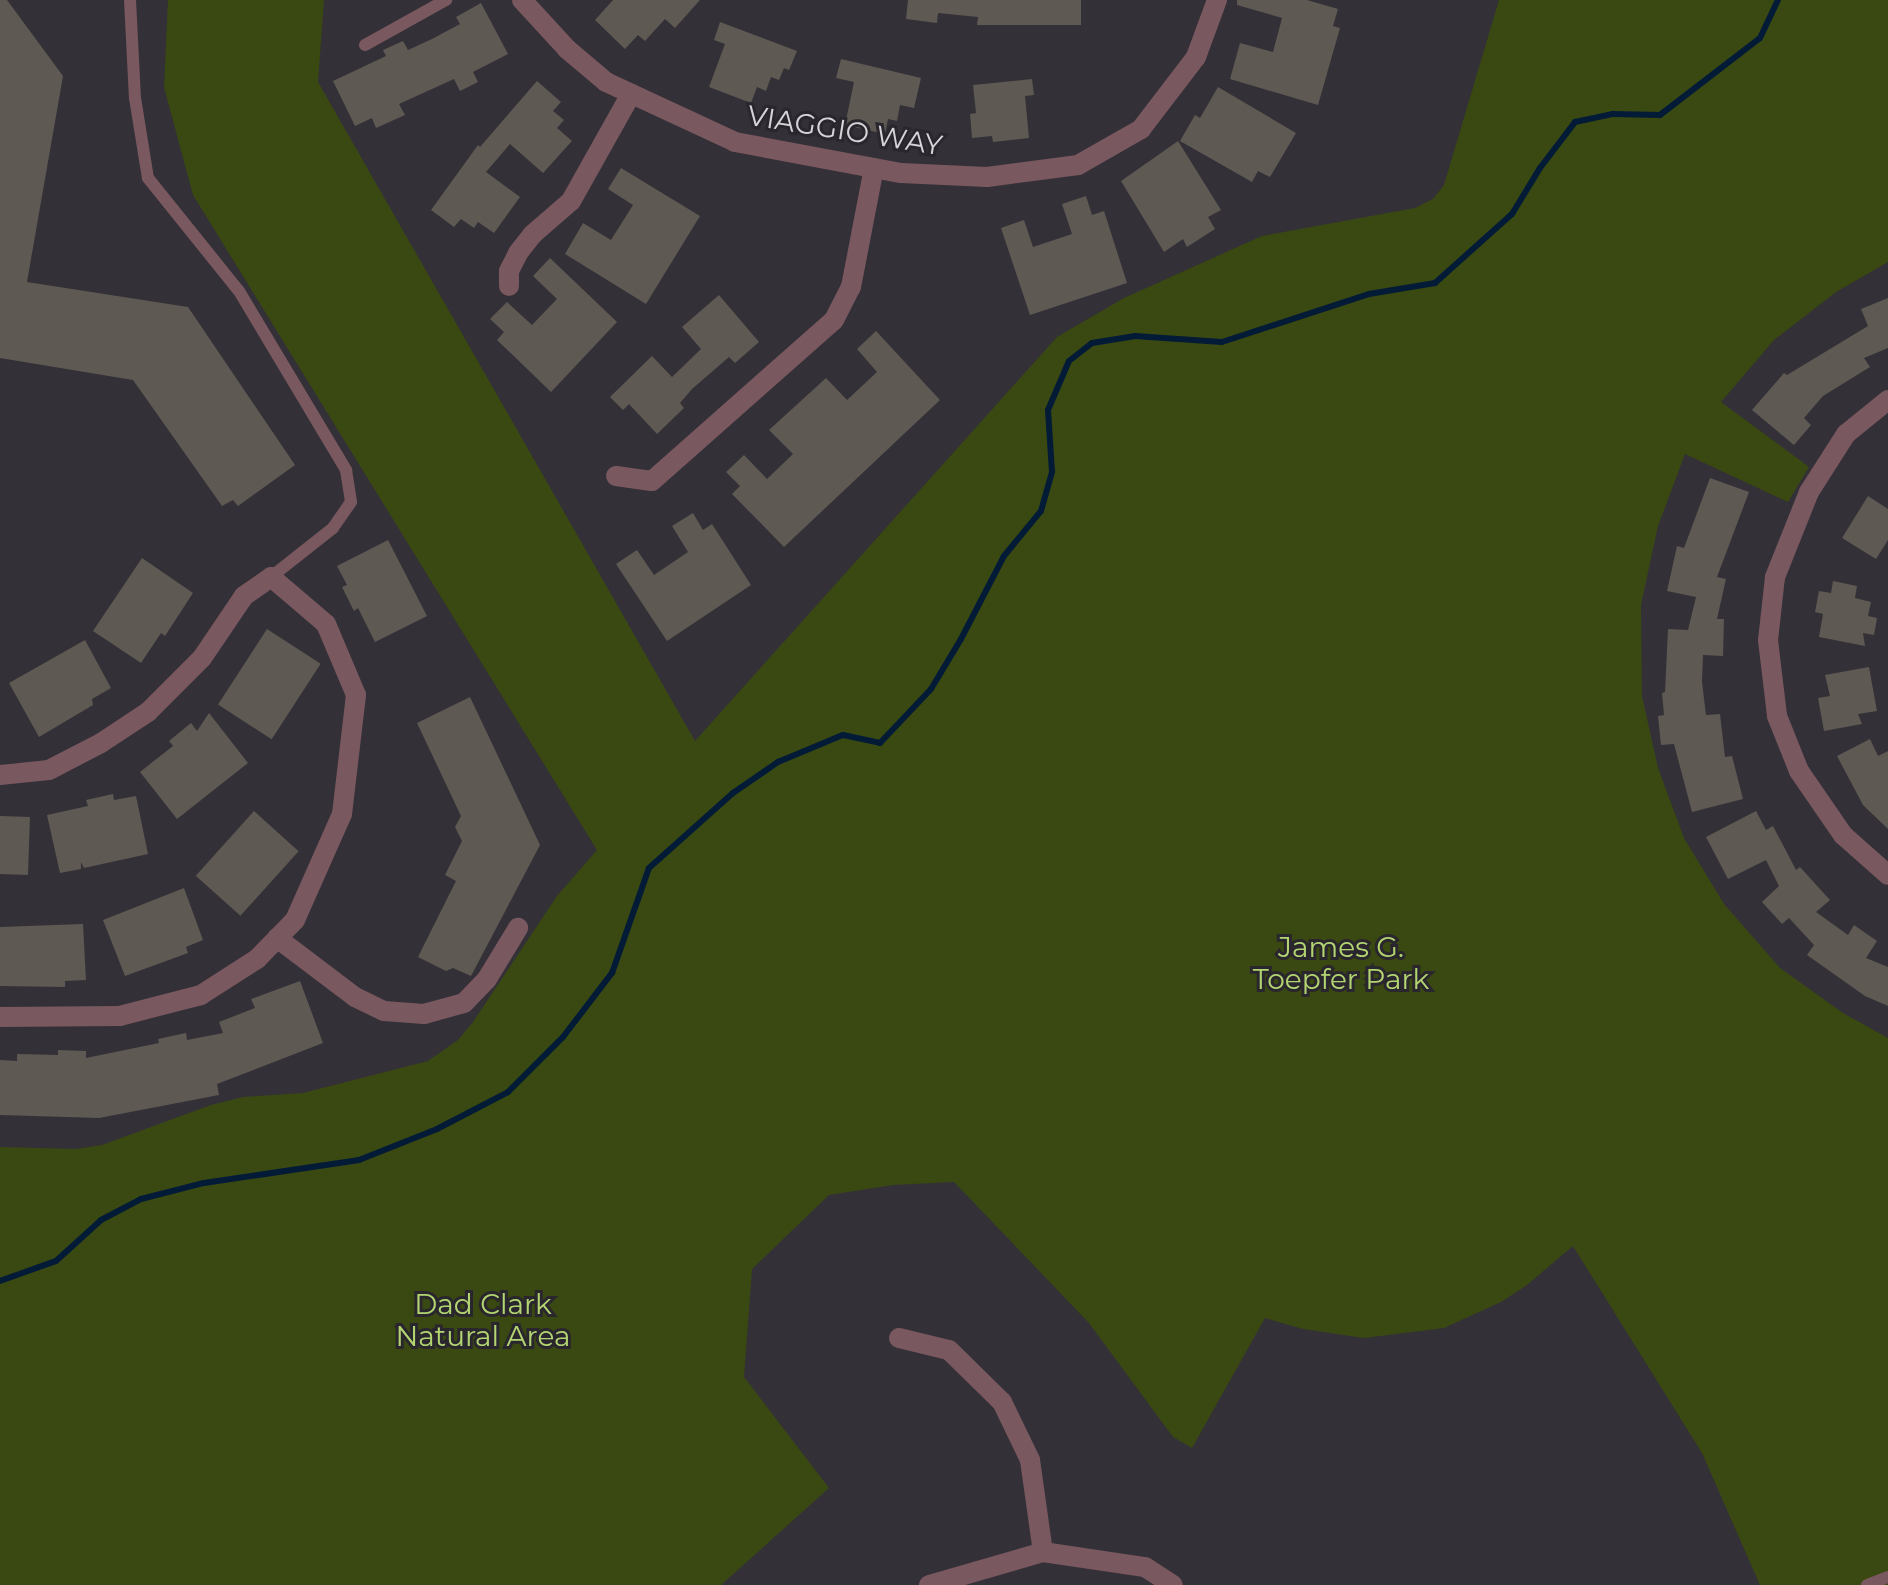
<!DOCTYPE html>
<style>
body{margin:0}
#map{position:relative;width:1888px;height:1585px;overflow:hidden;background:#343037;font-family:Montserrat,sans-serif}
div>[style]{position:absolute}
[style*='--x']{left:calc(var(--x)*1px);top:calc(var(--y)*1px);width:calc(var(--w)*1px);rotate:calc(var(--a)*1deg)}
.green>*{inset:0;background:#394911}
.stream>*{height:6px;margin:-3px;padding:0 3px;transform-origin:3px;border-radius:3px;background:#031b36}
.building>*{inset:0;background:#5e5952;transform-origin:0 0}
.service>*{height:12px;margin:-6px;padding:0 6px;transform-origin:6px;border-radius:6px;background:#7a585f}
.minor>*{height:20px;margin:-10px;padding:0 10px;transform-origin:10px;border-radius:10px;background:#7a585f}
span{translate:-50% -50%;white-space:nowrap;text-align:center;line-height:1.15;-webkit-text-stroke:6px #2a262d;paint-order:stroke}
.street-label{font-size:28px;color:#d6d4d8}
.park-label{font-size:28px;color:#b3d571}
</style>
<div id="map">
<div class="green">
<i style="clip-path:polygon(168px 0,324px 0,318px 82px,695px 741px,1057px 337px,1124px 298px,1262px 236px,1415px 208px,1433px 199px,1444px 185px,1499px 0,1888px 0,1888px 262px,1836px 292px,1774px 340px,1721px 402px,1809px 467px,1788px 502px,1685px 454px,1658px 526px,1641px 605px,1642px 696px,1658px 768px,1684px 838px,1724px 904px,1780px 968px,1843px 1013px,1888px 1038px,1888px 1585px,1760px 1585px,1702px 1453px,1573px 1246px,1527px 1285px,1501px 1302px,1444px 1328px,1364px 1338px,1303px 1329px,1265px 1318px,1192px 1448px,1173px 1437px,1089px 1323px,954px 1182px,893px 1185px,829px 1195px,752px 1269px,744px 1377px,829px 1488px,721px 1585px,0 1585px,0 1147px,76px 1149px,102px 1145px,211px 1105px,243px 1097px,303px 1093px,428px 1061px,458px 1040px,473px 1022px,557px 896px,597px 850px,193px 195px,164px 87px)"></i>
</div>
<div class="stream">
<i style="--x:0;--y:1281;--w:59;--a:-19.7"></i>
<i style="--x:56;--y:1261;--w:61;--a:-42.3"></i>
<i style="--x:101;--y:1220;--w:45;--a:-27.7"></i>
<i style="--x:141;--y:1199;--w:65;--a:-14.3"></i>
<i style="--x:204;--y:1183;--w:157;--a:-8.4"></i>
<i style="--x:359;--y:1160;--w:84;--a:-21.7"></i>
<i style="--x:437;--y:1129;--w:80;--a:-27.5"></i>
<i style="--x:508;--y:1092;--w:78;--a:-45"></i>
<i style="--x:563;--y:1037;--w:81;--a:-52.6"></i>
<i style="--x:612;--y:973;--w:111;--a:-70.6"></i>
<i style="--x:649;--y:868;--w:113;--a:-41.8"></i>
<i style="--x:733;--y:793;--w:55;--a:-34.6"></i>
<i style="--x:778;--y:762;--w:70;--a:-22.6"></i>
<i style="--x:843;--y:735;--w:38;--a:12"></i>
<i style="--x:880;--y:743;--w:74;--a:-46.6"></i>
<i style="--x:931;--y:689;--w:58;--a:-59"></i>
<i style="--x:961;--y:639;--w:93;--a:-62.6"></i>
<i style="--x:1004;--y:556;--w:58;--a:-50.6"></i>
<i style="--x:1041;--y:511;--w:41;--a:-74.2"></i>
<i style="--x:1052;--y:472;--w:62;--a:-93.7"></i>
<i style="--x:1048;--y:410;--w:53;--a:-66.8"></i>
<i style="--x:1069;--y:361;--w:29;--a:-38"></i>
<i style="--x:1092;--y:343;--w:44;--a:-9.2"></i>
<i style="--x:1135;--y:336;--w:87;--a:3.9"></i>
<i style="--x:1222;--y:342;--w:155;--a:-18.1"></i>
<i style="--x:1369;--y:294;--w:67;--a:-9.5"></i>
<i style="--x:1435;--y:283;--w:103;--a:-41.9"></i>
<i style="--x:1512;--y:214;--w:54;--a:-58.7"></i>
<i style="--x:1540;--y:168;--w:58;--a:-52.7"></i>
<i style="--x:1575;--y:122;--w:39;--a:-12"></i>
<i style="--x:1613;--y:114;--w:47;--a:1.2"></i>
<i style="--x:1660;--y:115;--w:126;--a:-37.6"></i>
<i style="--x:1760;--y:38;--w:42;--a:-64.7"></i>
</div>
<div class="building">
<i style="clip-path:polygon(0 0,7px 0,63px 76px,27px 282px,188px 307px,295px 465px,238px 506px,233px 500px,222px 506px,133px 380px,0 358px)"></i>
<i style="clip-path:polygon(613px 0,700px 0,675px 28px,665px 19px,645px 41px,638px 35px,625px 49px,595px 20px)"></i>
<i style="clip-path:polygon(908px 0,1081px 0,1081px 25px,977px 25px,978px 17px,938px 13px,937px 23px,906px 19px)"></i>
<i style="clip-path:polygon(1237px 0,1307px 0,1338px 9px,1333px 26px,1340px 28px,1318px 105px,1230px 79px,1240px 43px,1273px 52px,1282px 18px,1237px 5px)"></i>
<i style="clip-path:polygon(481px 3px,508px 54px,473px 72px,478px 82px,460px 91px,454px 79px,399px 104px,405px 115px,376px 128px,372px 118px,355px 126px,333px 81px,386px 56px,383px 50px,403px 41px,408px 50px,432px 39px,460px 24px,456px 17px)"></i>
<i style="clip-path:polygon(720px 22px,797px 51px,789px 70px,784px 68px,779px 80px,771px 77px,766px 91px,757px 87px,751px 103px,709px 87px,725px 44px,714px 40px)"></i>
<i style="clip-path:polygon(841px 59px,921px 78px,914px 108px,900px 105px,897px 121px,888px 119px,885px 134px,845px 125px,854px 82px,836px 78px)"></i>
<i style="clip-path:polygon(1032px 79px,1034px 95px,1025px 96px,1029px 138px,993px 142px,992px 136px,972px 138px,970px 114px,976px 113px,973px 85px)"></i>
<i style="clip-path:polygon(537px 81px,561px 102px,553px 111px,564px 120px,557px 128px,572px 141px,543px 173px,510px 144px,486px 172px,520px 197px,494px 233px,478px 222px,474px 228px,461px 219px,454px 227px,431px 210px,478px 145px,480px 147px)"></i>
<i style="clip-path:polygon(1218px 87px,1296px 133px,1270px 177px,1258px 171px,1252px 182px,1180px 141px,1195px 115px,1200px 118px)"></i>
<i style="clip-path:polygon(1178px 141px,1221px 210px,1208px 217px,1215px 229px,1187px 247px,1183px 239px,1164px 252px,1121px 181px)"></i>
<i style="clip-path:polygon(621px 168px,700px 216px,646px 304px,565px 254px,583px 223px,611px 240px,633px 205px,608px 189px)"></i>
<i style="clip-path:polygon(1086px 196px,1092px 215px,1104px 211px,1127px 283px,1030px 315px,1001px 228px,1024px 220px,1033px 247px,1072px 234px,1062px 204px)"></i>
<i style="clip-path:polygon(550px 258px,617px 322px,551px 392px,497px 340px,504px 332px,490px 319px,507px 302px,532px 325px,557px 299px,533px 276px)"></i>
<i style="clip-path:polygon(719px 295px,759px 342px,735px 363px,729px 357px,692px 389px,680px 403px,684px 408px,657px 434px,629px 404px,623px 410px,610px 397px,652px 356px,672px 377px,701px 349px,682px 327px)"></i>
<i style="clip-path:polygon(1888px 298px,1888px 348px,1864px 358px,1870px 367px,1823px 396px,1804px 418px,1811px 425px,1794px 445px,1752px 410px,1784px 373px,1787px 375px,1868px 326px,1861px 309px)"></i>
<i style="clip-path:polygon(876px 331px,940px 400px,784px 547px,732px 494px,740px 486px,726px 472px,744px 455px,767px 479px,793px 454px,769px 430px,826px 378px,847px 400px,877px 372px,857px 349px)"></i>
<i style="clip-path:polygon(1710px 478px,1749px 492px,1717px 577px,1726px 579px,1717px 619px,1724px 619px,1723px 656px,1703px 655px,1702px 682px,1706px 715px,1720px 714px,1725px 757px,1732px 756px,1743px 799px,1692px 812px,1674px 744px,1661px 745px,1658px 716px,1664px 715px,1662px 693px,1665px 692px,1668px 629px,1688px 630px,1696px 597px,1667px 591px,1677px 546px,1684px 548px)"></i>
<i style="clip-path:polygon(1868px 496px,1888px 509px,1888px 540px,1876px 559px,1842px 538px)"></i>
<i style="clip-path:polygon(693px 513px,703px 530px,712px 524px,751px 585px,667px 641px,616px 564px,637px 550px,654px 575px,688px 552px,672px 526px)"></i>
<i style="clip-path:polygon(388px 540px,427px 616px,375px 642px,358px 608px,354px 611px,342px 587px,347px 585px,337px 566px)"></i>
<i style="clip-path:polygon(142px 558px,193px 593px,165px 636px,161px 633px,141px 663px,93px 631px)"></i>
<i style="clip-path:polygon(1833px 581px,1857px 586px,1855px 598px,1871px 602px,1868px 616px,1877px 618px,1874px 635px,1863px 633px,1865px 646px,1819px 637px,1823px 614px,1815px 612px,1819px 591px,1831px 593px)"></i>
<i style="left:267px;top:629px;width:64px;height:90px;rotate:33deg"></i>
<i style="clip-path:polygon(85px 640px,111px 688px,92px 699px,93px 705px,39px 737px,9px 683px)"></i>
<i style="clip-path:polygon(1869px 667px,1877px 711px,1858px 714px,1862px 724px,1824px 731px,1818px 698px,1830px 696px,1825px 675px)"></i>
<i style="clip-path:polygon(470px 697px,540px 845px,471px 976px,453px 968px,446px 971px,418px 957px,456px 881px,445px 875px,462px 841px,455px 827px,461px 816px,417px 723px)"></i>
<i style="clip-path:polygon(209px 713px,248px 763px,177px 819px,140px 772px,173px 746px,169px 741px,191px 723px,197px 731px)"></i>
<i style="clip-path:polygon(1870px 739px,1878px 756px,1888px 751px,1888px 829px,1863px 805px,1837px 756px)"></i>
<i style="clip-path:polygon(113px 794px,114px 800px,136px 796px,148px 854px,84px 868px,81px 862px,81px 869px,60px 873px,47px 815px,88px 806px,86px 800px)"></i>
<i style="left:254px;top:811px;width:60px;height:87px;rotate:42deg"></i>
<i style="clip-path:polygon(1756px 811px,1766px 830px,1773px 826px,1796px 870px,1800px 867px,1830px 900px,1816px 912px,1848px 935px,1854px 925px,1877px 941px,1866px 958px,1888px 967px,1888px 1006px,1865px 996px,1807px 955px,1814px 945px,1789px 918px,1782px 924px,1762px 902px,1779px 886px,1766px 860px,1728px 879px,1706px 837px)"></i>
<i style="left:0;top:816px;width:30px;height:58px;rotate:2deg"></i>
<i style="clip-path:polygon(184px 888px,203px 940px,186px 947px,188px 953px,125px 976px,103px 920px)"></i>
<i style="clip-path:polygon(83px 924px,86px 980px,65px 981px,65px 987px,0 986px,0 927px)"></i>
<i style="clip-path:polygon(300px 981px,323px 1043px,217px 1084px,219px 1095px,99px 1118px,0 1115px,0 1060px,17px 1061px,17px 1054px,58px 1055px,58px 1050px,86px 1051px,86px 1058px,159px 1043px,158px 1039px,186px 1033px,187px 1040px,223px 1033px,219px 1022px,255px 1008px,251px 999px)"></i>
</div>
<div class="service">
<i style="--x:130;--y:0;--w:98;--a:87.1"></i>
<i style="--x:135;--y:98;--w:81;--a:80.8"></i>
<i style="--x:148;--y:178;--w:145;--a:51.2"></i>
<i style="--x:239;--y:291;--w:209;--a:59.1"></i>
<i style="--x:346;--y:470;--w:32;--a:81"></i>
<i style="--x:351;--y:502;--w:32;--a:125"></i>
<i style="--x:333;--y:528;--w:79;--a:141.7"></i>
<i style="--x:365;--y:45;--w:93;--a:-29.1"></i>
<i style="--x:1867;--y:1585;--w:22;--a:-21"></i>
</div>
<div class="minor">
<i style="--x:522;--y:0;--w:67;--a:47.4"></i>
<i style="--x:567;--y:49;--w:51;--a:40.2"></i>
<i style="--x:606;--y:82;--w:142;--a:24.9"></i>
<i style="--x:735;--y:142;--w:169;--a:10.6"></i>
<i style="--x:901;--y:173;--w:86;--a:2.7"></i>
<i style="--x:987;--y:177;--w:92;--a:-7.5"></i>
<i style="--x:1078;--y:165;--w:73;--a:-29.7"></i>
<i style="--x:1141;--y:129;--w:91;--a:-52.6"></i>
<i style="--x:1196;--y:57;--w:61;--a:-69.8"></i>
<i style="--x:509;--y:286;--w:15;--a:-90"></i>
<i style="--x:509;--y:271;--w:20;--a:-63"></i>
<i style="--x:518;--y:253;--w:24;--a:-52"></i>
<i style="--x:533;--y:234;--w:50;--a:-41"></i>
<i style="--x:571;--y:201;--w:123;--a:-60.7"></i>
<i style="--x:1888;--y:400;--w:54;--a:141"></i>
<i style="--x:1846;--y:434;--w:69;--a:122.5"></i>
<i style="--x:1809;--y:492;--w:92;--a:111.8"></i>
<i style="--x:1775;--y:577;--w:63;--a:96.3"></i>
<i style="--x:1768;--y:640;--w:77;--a:83.2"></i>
<i style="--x:1777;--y:716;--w:59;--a:68.2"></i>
<i style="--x:1799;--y:771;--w:78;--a:55.5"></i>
<i style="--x:1843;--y:835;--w:60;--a:41.6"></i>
<i style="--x:616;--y:476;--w:36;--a:8"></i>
<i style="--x:652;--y:481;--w:243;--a:-41.5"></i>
<i style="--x:834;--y:320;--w:37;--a:-63"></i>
<i style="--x:851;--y:287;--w:121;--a:-79.1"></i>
<i style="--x:0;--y:775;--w:49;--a:-5.8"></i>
<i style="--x:49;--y:770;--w:59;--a:-27.4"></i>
<i style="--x:101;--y:743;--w:56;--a:-33.4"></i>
<i style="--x:148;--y:712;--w:76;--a:-45"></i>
<i style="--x:202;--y:658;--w:75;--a:-55.9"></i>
<i style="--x:244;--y:596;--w:33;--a:-35"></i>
<i style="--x:271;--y:577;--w:72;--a:40.5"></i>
<i style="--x:326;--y:624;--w:77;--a:67.1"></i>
<i style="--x:356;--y:695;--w:120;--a:96.7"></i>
<i style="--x:342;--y:814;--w:116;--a:113.9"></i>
<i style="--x:295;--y:920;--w:54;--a:134.3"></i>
<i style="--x:257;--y:959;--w:67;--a:147.3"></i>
<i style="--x:201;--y:995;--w:84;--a:165.5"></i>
<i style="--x:120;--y:1016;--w:120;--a:179.5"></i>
<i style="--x:277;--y:938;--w:98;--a:37.1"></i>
<i style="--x:355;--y:997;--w:32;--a:26"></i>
<i style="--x:384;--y:1011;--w:40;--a:4.3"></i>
<i style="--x:424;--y:1014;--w:41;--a:-15.4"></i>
<i style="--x:464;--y:1003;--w:33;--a:-46"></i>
<i style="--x:487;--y:979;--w:60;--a:-58.7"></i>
<i style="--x:899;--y:1338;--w:51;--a:13.5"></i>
<i style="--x:949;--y:1350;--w:74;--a:44.5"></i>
<i style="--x:1002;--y:1402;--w:64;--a:64.2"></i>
<i style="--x:1030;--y:1460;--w:93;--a:82"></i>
<i style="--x:929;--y:1585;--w:119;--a:-16.1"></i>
<i style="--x:1043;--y:1552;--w:103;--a:8.4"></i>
<i style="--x:1145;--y:1567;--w:33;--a:33"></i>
</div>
<div class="street-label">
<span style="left:845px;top:130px;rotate:9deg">VIAGGIO WAY</span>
</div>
<div class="park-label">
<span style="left:1341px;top:963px">James G.<br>Toepfer Park</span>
<span style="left:483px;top:1320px">Dad Clark<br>Natural Area</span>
</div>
</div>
